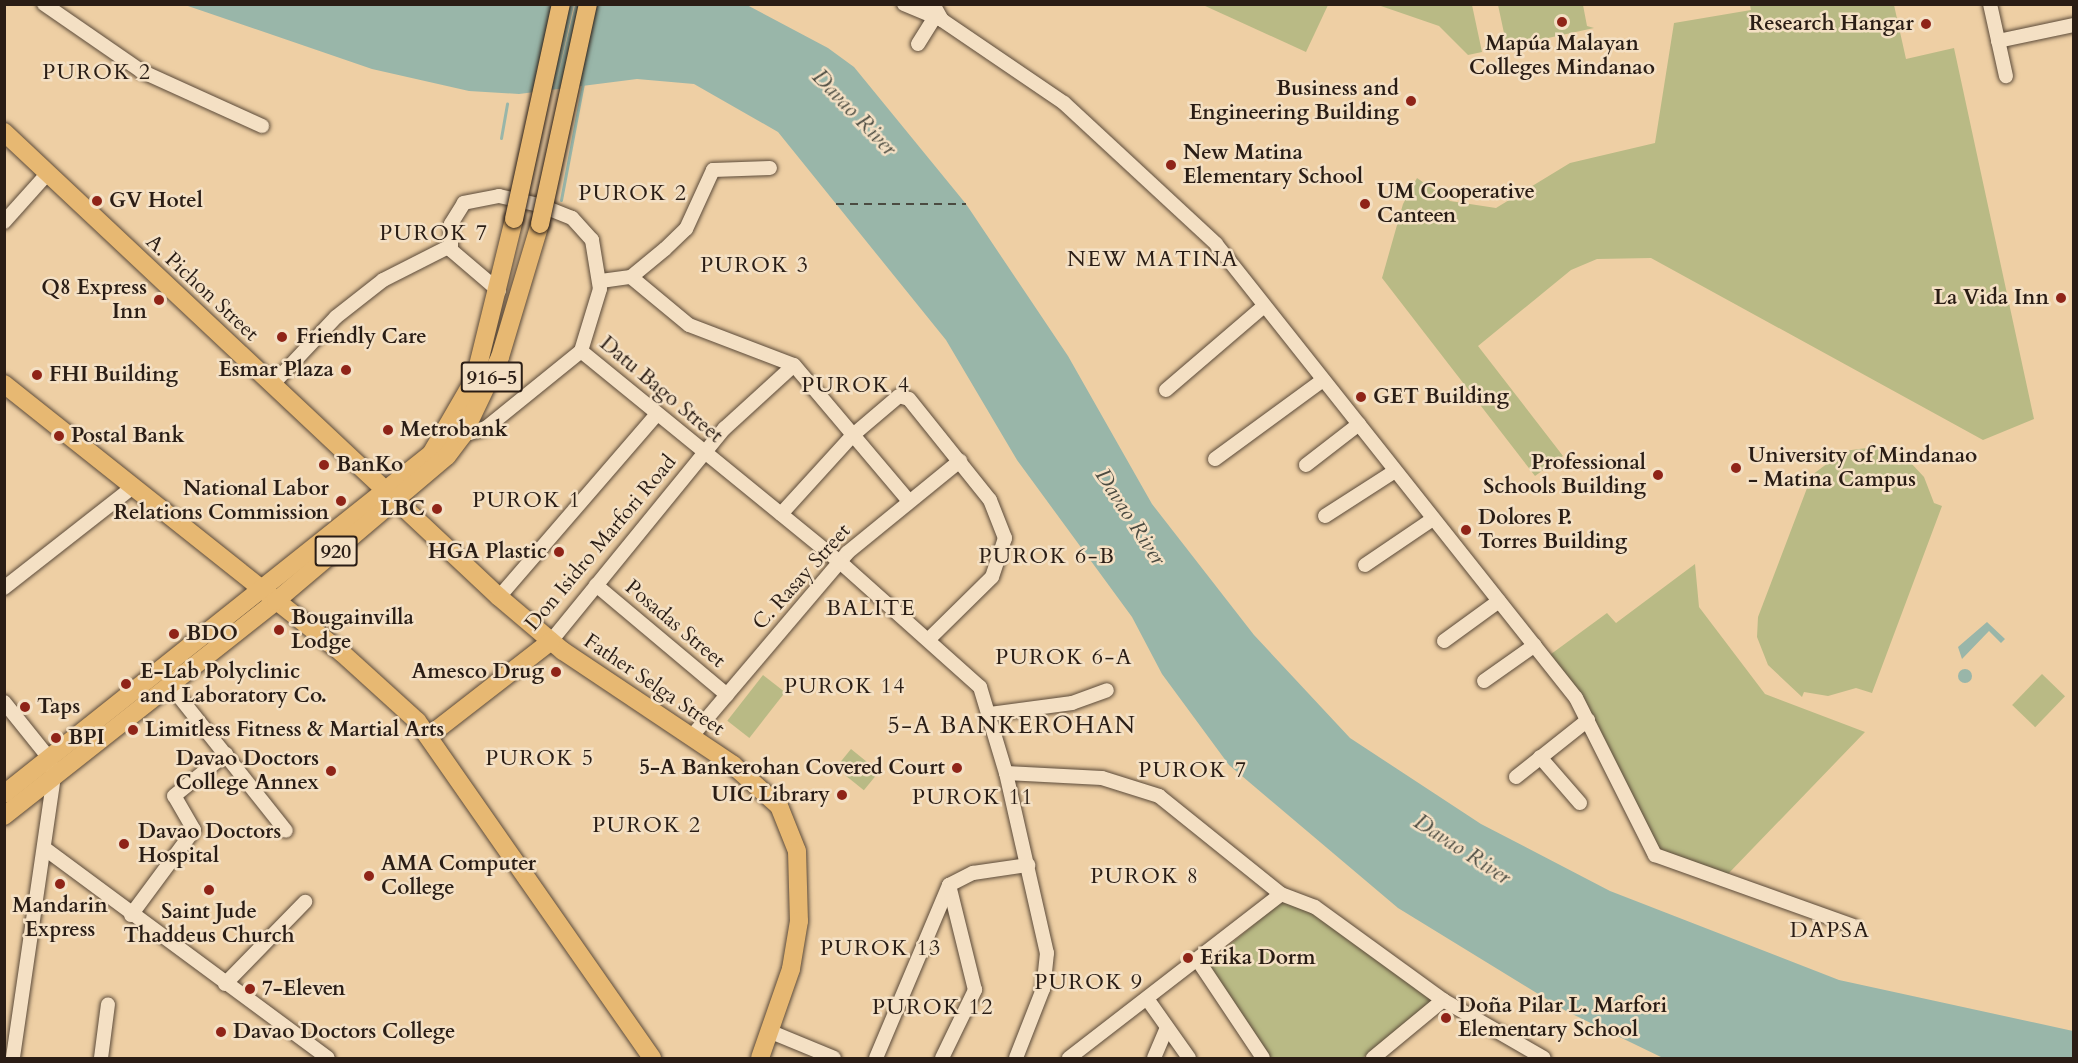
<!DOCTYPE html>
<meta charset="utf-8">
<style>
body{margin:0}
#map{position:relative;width:2078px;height:1063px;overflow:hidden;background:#eecfa4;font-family:Cardo,serif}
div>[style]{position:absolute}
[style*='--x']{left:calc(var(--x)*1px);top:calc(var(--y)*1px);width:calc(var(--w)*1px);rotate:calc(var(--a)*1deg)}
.green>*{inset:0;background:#b9ba85;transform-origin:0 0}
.water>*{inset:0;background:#99b6a9}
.round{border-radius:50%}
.pier>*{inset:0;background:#eecfa4}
.stream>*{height:3px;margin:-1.5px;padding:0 1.5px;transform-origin:1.5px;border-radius:1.5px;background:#99b6a9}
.ferry>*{height:1.5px;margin-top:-0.75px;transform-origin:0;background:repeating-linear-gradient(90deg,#4b4b41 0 8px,transparent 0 14px)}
.roads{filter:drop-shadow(0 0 2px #5b4a39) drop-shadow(0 0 2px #5b4a39)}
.minor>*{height:14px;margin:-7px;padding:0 7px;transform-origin:7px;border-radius:7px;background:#f4e0c4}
.major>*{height:18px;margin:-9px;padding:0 9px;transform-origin:9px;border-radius:9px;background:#e7b872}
.bridges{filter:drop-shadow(0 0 2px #2a1d15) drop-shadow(0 0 2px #2a1d15)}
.major-bridge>*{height:18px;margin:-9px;padding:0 9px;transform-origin:9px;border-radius:9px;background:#e7b872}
.dots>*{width:16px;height:16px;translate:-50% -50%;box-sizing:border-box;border:3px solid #f4e0c4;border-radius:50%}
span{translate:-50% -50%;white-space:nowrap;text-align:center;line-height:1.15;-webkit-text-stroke:5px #f4e0c4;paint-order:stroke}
.shield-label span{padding:2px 4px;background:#f4e0c4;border:2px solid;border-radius:4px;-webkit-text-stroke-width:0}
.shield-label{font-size:20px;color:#2a1d15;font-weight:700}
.poi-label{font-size:21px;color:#2a1d15;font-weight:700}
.right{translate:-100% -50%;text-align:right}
.left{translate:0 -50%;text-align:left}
.street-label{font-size:21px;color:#2a1d15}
.neighbourhood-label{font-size:22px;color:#2a1d15;letter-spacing:1.5px}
.water-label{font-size:22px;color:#4b4b41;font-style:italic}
.quarter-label{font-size:24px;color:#2a1d15;letter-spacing:1.5px}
.frame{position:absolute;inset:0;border:6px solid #2a1d15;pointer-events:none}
</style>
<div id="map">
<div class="green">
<i style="clip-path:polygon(1203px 5px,1328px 4px,1328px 5px,1306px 52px)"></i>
<i style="clip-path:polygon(1378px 5px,1472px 5px,1482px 52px,1468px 55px,1439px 26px)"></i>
<i style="clip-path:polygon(1498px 5px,1583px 5px,1587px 26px,1594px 28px,1507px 47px)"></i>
<i style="clip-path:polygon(1750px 5px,1894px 5px,1906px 59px,1954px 48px,2034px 419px,1983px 440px,1651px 258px,1597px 259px,1571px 270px,1478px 346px,1563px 456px,1535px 476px,1382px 278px,1403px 204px,1417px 178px,1450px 201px,1496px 208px,1570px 163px,1655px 143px,1674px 23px,1751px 10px)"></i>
<i style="clip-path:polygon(1874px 447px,1910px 462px,1924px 477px,1934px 503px,1942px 506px,1872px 693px,1856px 688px,1828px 696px,1804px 692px,1802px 697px,1768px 665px,1757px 637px,1758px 617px,1812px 475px,1844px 451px)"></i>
<i style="clip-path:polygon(1695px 564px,1699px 607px,1765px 694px,1865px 732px,1727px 875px,1659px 853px,1547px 657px,1607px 613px,1616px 623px)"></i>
<i style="left:2042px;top:674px;width:32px;height:43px;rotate:44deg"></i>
<i style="left:763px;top:675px;width:28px;height:58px;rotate:38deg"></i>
<i style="left:851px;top:749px;width:36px;height:24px;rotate:39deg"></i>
<i style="clip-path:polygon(1284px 900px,1310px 909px,1437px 1000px,1419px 1020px,1362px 1058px,1271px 1058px,1205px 965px)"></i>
</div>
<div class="water">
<i style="clip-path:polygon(185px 5px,747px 5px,828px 48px,854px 67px,966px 204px,1068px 356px,1152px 504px,1254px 635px,1350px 738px,1481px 824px,1610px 891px,1839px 980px,2073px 1031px,2073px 1058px,1663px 1058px,1566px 1011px,1398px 908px,1229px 765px,1162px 674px,1132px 617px,1017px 460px,946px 340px,778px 132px,694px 84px,637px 79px,519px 94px,469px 91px,372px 69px)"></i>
<i style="clip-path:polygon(1987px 622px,2005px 639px,2001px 643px,1989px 631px,1962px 659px,1958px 647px)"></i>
<i class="round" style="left:1958px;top:669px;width:14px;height:14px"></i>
</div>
<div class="pier">
<i style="clip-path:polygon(574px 5px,575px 5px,554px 93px)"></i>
</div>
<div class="stream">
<i style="--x:501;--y:138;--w:35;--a:-80"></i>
<i style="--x:561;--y:200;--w:118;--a:-79.3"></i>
</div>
<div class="ferry">
<i style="--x:836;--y:204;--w:130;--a:0"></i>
</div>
<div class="roads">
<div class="minor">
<i style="--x:44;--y:4;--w:118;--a:34.6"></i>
<i style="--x:141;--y:71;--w:133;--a:24.4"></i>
<i style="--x:904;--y:4;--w:41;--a:22.8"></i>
<i style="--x:933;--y:4;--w:18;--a:61"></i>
<i style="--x:942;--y:20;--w:148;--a:34.2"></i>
<i style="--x:1064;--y:103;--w:207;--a:42.8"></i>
<i style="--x:1216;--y:244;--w:579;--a:51.59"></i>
<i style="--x:1576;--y:698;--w:176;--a:63.3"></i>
<i style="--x:1655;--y:855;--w:210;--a:19.7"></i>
<i style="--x:1990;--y:4;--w:74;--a:77.5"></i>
<i style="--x:1998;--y:41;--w:78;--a:-11.9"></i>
<i style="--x:918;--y:44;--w:32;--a:-58"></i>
<i style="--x:4;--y:222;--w:66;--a:-48.1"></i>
<i style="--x:631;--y:277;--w:75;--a:39.6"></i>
<i style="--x:689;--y:325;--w:112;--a:20.9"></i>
<i style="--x:794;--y:365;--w:178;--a:49.8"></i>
<i style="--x:601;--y:281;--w:30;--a:-8"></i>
<i style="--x:631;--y:277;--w:44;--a:-39.5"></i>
<i style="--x:665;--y:249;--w:29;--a:-44"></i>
<i style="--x:686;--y:229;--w:65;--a:-65.4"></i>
<i style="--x:713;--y:170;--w:57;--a:-2"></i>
<i style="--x:581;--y:351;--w:334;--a:39.2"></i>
<i style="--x:840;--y:562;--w:188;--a:41.8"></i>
<i style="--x:980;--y:687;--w:90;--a:73.2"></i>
<i style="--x:1006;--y:773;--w:185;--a:77.2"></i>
<i style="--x:1047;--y:953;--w:36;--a:96"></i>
<i style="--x:1043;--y:989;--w:74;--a:111.4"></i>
<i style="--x:272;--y:385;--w:93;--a:-46.7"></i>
<i style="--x:336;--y:317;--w:60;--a:-38.2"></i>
<i style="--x:383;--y:280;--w:75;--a:-26.9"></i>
<i style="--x:1166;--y:390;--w:128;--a:-40.6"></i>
<i style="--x:463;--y:435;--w:24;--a:-17"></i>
<i style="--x:486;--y:428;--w:122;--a:-39"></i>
<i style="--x:581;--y:351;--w:65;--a:-73"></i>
<i style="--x:600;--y:289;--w:50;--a:-99.3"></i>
<i style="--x:592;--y:240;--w:30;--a:-132"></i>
<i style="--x:572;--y:218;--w:35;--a:-158"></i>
<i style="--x:539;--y:205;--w:41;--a:-167.3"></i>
<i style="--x:499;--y:196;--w:36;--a:169"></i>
<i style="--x:464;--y:203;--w:25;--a:122"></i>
<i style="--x:451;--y:224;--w:26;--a:90"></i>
<i style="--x:451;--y:250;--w:63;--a:40.5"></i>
<i style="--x:1215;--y:459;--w:134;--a:-36.2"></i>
<i style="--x:1306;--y:465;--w:67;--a:-37.7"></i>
<i style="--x:781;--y:514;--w:107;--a:-47.7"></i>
<i style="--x:853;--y:435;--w:60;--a:-40.3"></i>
<i style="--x:899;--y:396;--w:10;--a:17"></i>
<i style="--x:909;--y:399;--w:129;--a:51.3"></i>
<i style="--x:990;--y:500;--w:41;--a:68.5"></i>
<i style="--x:1005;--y:538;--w:41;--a:108.4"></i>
<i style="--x:992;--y:577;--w:88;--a:135.5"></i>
<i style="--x:1325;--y:516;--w:83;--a:-32.7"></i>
<i style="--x:1365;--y:565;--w:82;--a:-34.1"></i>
<i style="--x:596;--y:585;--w:171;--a:40"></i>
<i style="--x:4;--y:588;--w:164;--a:-38.1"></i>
<i style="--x:499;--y:597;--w:242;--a:-49.2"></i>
<i style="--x:551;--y:641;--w:275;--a:-50.8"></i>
<i style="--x:725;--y:428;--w:93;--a:-42.4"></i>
<i style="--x:1444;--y:641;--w:68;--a:-36"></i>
<i style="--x:1484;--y:681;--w:62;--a:-35.2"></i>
<i style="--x:170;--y:685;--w:186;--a:51.5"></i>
<i style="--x:4;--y:702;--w:72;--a:51.2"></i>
<i style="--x:49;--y:758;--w:19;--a:74"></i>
<i style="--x:54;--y:776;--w:285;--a:98.3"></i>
<i style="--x:990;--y:714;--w:83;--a:-7.6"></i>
<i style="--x:1072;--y:703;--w:37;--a:-20"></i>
<i style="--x:692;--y:736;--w:240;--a:-49.7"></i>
<i style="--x:847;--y:553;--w:146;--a:-39.2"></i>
<i style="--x:1540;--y:757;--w:61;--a:49"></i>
<i style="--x:1006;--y:773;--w:96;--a:3"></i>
<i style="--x:1102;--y:778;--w:60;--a:17.5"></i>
<i style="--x:1159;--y:796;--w:156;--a:38.8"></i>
<i style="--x:1281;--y:894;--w:36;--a:21"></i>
<i style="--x:1315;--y:907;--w:158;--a:36"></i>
<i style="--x:1443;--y:1000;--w:116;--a:29.9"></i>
<i style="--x:1516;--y:777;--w:92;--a:-38.4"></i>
<i style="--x:44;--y:848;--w:353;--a:36.5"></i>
<i style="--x:131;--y:915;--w:106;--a:-53.5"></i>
<i style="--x:194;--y:830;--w:39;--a:-120"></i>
<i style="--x:174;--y:796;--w:67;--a:-38.9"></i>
<i style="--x:1199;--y:962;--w:115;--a:56.3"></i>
<i style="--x:225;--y:984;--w:115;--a:-45.7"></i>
<i style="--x:1148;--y:1000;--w:71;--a:54.7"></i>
<i style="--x:771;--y:1032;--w:68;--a:22.4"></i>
<i style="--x:101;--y:1058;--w:54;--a:-82.6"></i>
<i style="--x:876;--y:1058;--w:188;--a:-67.1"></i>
<i style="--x:949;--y:885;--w:27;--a:-27"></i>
<i style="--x:973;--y:873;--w:56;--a:-8.3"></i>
<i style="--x:942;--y:1058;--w:76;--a:-64.1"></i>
<i style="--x:975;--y:990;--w:108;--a:-103.9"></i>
<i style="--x:1069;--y:1058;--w:268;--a:-37.7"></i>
<i style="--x:1154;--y:1058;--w:33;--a:-67"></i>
<i style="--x:1373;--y:1058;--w:91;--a:-39.6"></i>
</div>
<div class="major">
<i style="--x:4;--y:132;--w:679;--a:43.21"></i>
<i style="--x:499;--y:597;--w:84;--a:40.2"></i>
<i style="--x:563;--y:651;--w:205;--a:33.8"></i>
<i style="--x:733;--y:765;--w:62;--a:41.7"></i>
<i style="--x:779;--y:806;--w:48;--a:68.2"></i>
<i style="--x:797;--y:851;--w:70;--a:88.4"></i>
<i style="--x:799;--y:921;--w:49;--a:99.5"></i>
<i style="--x:791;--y:969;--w:94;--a:109.2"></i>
<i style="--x:4;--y:384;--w:432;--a:38.5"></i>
<i style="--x:342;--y:653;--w:101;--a:42.2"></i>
<i style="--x:417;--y:721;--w:411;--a:55.1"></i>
<i style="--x:430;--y:735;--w:153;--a:-37.8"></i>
<i style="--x:4;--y:794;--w:546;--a:-38.53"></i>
<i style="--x:431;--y:454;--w:88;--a:-59.9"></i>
<i style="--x:475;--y:378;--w:164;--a:-76.2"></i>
<i style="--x:4;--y:816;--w:347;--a:-38.3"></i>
<i style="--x:276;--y:601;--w:224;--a:-40.3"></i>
<i style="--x:447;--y:456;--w:26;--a:-53"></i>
<i style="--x:463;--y:435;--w:86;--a:-64.6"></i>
<i style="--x:500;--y:357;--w:139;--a:-73.3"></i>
</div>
</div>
<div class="bridges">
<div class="major-bridge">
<i style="--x:514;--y:219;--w:220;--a:-77.7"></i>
<i style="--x:540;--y:224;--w:225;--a:-77.7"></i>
</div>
</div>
<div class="dots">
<i style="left:1562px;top:22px;background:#8f2418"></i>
<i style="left:1926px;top:24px;background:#8f2418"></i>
<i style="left:1411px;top:101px;background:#8f2418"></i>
<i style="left:1171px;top:165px;background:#8f2418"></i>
<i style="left:97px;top:201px;background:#8f2418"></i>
<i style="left:1365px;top:204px;background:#8f2418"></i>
<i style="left:2061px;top:298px;background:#8f2418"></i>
<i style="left:159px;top:300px;background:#8f2418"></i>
<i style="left:282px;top:337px;background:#8f2418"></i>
<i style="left:346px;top:370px;background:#8f2418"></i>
<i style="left:37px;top:375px;background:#8f2418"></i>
<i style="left:1361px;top:397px;background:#8f2418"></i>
<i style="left:388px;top:430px;background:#8f2418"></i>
<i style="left:59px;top:436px;background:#8f2418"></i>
<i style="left:324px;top:465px;background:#8f2418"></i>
<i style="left:1736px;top:468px;background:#8f2418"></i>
<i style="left:1658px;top:475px;background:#8f2418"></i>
<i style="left:341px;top:501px;background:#8f2418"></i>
<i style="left:437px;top:509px;background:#8f2418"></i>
<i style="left:1466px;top:530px;background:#8f2418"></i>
<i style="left:559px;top:552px;background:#8f2418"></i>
<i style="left:279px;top:630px;background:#8f2418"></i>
<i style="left:174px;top:634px;background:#8f2418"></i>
<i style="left:556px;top:672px;background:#8f2418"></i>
<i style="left:126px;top:684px;background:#8f2418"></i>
<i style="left:25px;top:707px;background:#8f2418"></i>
<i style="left:133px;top:730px;background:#8f2418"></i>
<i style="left:56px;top:738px;background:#8f2418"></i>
<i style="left:957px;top:768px;background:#8f2418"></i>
<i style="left:331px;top:771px;background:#8f2418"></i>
<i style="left:842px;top:795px;background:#8f2418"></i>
<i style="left:124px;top:844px;background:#8f2418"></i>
<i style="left:369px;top:876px;background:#8f2418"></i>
<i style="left:60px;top:884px;background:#8f2418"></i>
<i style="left:209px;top:890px;background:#8f2418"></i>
<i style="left:1188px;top:958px;background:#8f2418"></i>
<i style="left:250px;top:989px;background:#8f2418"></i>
<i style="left:1446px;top:1018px;background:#8f2418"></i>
<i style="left:221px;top:1032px;background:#8f2418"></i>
</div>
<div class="shield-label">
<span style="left:492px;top:377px">916-5</span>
<span style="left:336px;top:551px">920</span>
</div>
<div class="poi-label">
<span class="right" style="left:1914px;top:24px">Research Hangar</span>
<span style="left:1562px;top:56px">Mapúa Malayan<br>Colleges Mindanao</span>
<span class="right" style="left:1399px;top:101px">Business and<br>Engineering Building</span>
<span class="left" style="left:1183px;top:165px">New Matina<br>Elementary School</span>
<span class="left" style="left:1377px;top:204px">UM Cooperative<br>Canteen</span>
<span class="left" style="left:109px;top:201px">GV Hotel</span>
<span class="right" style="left:147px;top:300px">Q8 Express<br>Inn</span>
<span class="right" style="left:2049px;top:298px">La Vida Inn</span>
<span class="left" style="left:296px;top:337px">Friendly Care</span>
<span class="right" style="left:334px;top:370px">Esmar Plaza</span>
<span class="left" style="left:49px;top:375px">FHI Building</span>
<span class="left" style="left:1373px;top:397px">GET Building</span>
<span class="left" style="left:400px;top:430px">Metrobank</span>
<span class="left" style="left:71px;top:436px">Postal Bank</span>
<span class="left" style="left:1748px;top:468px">University of Mindanao<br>- Matina Campus</span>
<span class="right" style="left:1646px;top:475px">Professional<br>Schools Building</span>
<span class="left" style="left:336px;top:465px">BanKo</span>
<span class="right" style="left:329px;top:501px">National Labor<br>Relations Commission</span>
<span class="right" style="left:425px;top:509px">LBC</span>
<span class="left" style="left:1478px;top:530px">Dolores P.<br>Torres Building</span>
<span class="right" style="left:547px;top:552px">HGA Plastic</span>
<span class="left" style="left:291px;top:630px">Bougainvilla<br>Lodge</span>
<span class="left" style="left:186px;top:634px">BDO</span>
<span class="left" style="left:140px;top:684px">E-Lab Polyclinic<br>and Laboratory Co.</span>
<span class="right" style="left:544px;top:672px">Amesco Drug</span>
<span class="left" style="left:37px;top:707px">Taps</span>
<span class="left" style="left:145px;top:730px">Limitless Fitness &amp; Martial Arts</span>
<span class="left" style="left:68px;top:738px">BPI</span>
<span class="right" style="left:319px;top:771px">Davao Doctors<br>College Annex</span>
<span class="right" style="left:945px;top:768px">5-A Bankerohan Covered Court</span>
<span class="right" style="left:830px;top:795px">UIC Library</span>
<span class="left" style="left:138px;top:844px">Davao Doctors<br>Hospital</span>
<span class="left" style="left:381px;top:876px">AMA Computer<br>College</span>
<span style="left:60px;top:918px">Mandarin<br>Express</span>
<span style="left:209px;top:924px">Saint Jude<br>Thaddeus Church</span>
<span class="left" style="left:1200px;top:958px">Erika Dorm</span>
<span class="left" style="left:262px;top:989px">7-Eleven</span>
<span class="left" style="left:1458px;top:1018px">Doña Pilar L. Marfori<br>Elementary School</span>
<span class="left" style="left:233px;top:1032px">Davao Doctors College</span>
</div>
<div class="street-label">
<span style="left:202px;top:288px;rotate:43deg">A. Pichon Street</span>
<span style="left:661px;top:390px;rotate:40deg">Datu Bago Street</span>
<span style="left:601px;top:543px;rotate:-50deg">Don Isidro Marfori Road</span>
<span style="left:802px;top:577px;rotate:-48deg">C. Rasay Street</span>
<span style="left:675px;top:624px;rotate:40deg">Posadas Street</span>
<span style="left:654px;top:685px;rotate:34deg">Father Selga Street</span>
</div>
<div class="neighbourhood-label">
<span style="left:97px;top:73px">PUROK 2</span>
<span style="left:633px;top:194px">PUROK 2</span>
<span style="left:434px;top:234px">PUROK 7</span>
<span style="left:1153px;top:260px">NEW MATINA</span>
<span style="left:755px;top:266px">PUROK 3</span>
<span style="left:856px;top:386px">PUROK 4</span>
<span style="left:527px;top:501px">PUROK 1</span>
<span style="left:1047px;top:557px">PUROK 6-B</span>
<span style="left:871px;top:609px">BALITE</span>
<span style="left:1064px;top:658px">PUROK 6-A</span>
<span style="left:845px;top:687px">PUROK 14</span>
<span style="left:540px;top:759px">PUROK 5</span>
<span style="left:1193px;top:771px">PUROK 7</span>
<span style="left:973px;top:798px">PUROK 11</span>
<span style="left:647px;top:826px">PUROK 2</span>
<span style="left:1145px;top:877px">PUROK 8</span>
<span style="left:1830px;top:931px">DAPSA</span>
<span style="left:881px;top:949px">PUROK 13</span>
<span style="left:1089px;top:983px">PUROK 9</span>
<span style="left:933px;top:1008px">PUROK 12</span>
</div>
<div class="water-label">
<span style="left:854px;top:113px;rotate:46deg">Davao River</span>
<span style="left:1130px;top:517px;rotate:57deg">Davao River</span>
<span style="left:1462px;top:850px;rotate:33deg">Davao River</span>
</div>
<div class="quarter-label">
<span style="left:1012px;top:726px">5-A BANKEROHAN</span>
</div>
<div class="frame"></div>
</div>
